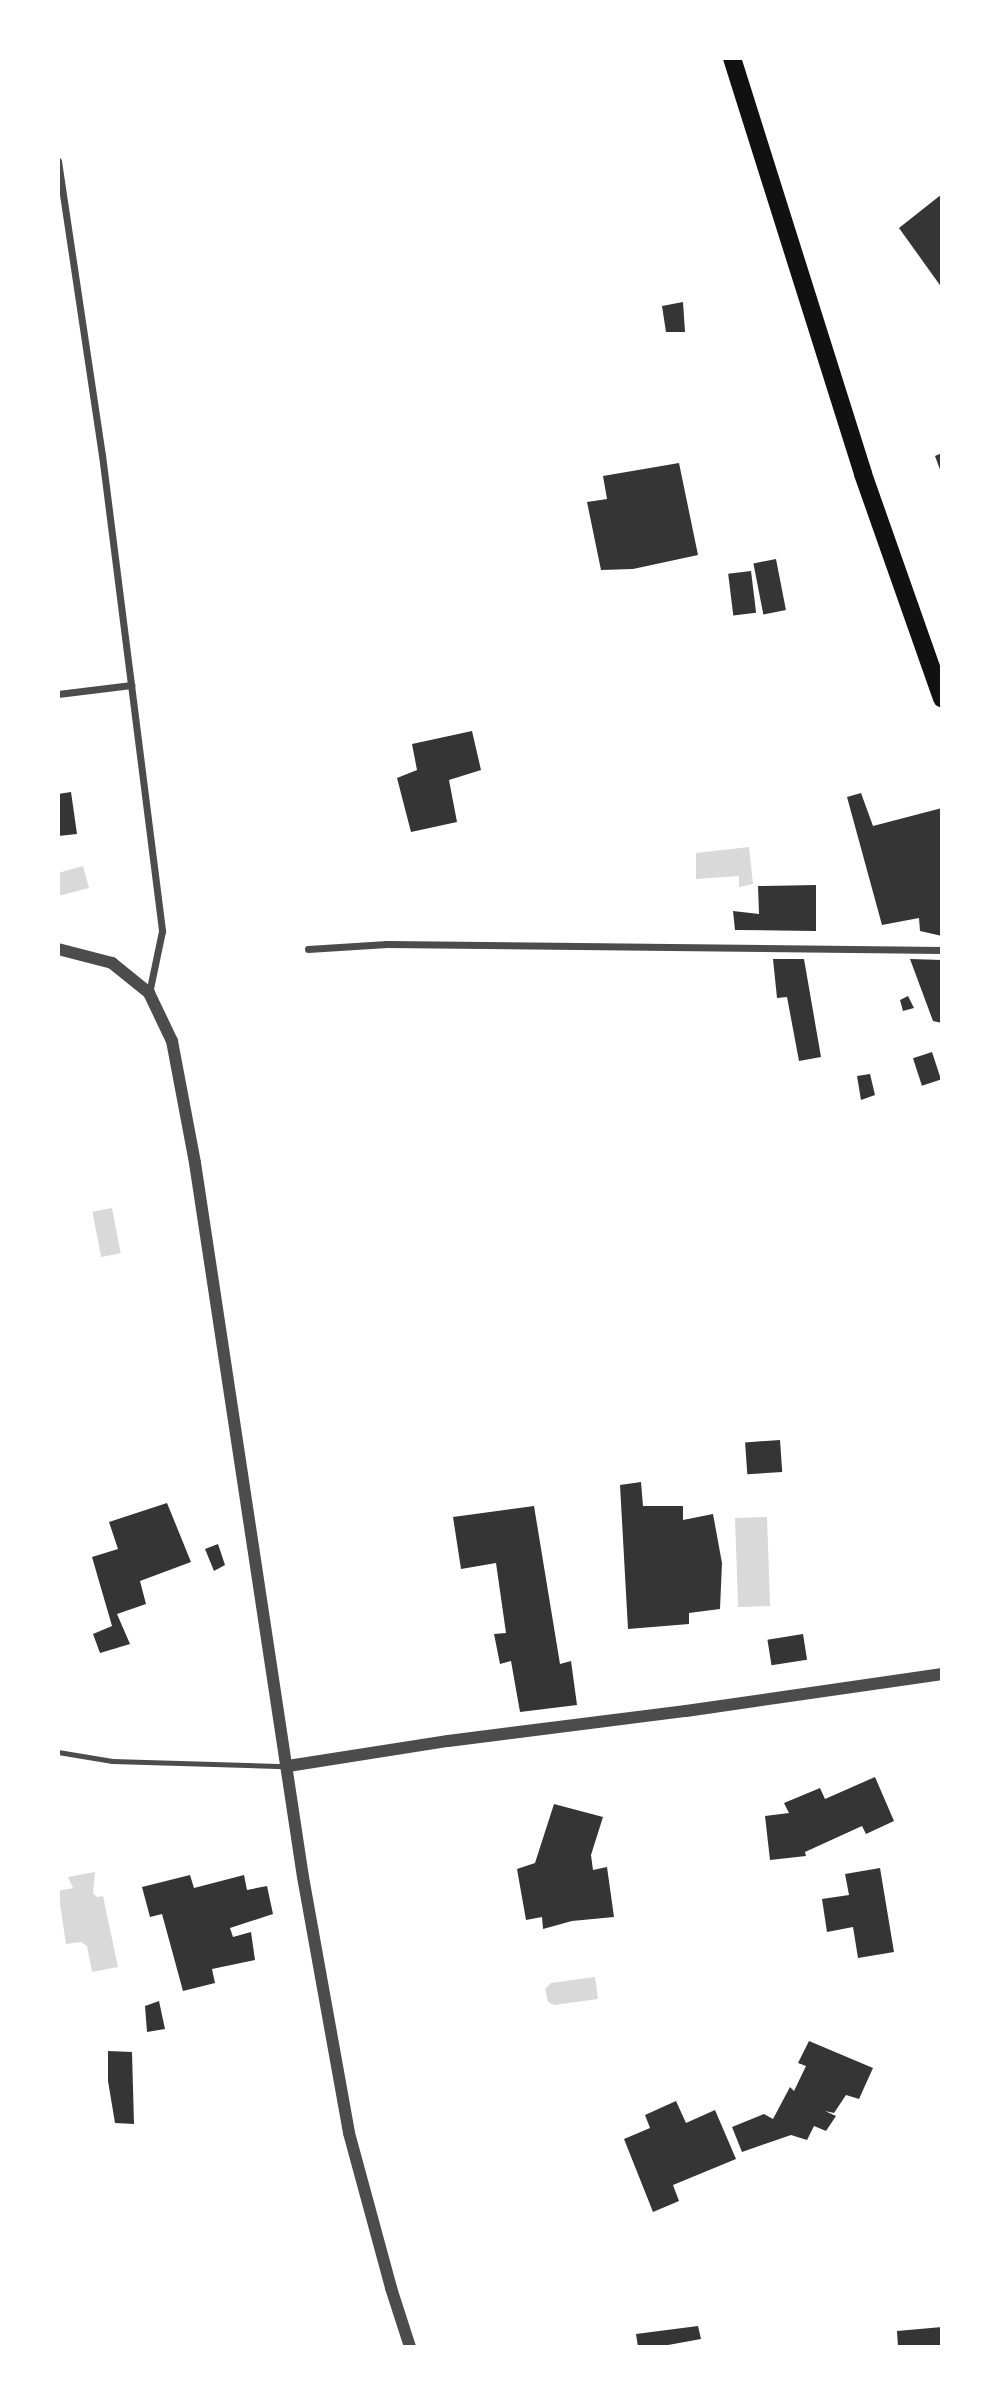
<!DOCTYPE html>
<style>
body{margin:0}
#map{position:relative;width:1000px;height:2405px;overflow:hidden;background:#fff;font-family:"Work Sans",sans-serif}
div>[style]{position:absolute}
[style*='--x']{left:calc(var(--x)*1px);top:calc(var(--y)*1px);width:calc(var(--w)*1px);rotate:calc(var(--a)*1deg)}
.water>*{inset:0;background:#d9d9d9;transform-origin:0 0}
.building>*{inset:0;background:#353535;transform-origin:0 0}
.service>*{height:5px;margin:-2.5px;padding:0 2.5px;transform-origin:2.5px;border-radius:2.5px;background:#4c4c4c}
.minor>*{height:7px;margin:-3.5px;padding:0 3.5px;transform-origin:3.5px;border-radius:3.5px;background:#4c4c4c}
.tertiary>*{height:12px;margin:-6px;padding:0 6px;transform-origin:6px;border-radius:6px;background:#4c4c4c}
.primary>*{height:18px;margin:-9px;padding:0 9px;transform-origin:9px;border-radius:9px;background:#111}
span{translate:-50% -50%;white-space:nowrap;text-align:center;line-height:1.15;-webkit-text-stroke:5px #fff;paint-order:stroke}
.frame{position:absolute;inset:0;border:60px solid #fff;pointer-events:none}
</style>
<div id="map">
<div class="water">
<i style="clip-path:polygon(749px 847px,753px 884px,739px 887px,739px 876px,696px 879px,696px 853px)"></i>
<i style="clip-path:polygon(83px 866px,89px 888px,58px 896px,58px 873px)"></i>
<i style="left:112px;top:1208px;width:46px;height:20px;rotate:79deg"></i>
<i style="left:767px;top:1517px;width:89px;height:32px;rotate:88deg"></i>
<i style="clip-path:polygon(95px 1872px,93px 1893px,97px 1897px,103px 1896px,118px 1967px,92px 1972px,87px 1946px,81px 1942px,66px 1944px,58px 1891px,73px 1888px,68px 1877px)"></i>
<i style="clip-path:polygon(595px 1977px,598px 1999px,554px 2005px,548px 2002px,545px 1989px,551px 1983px)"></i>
</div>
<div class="building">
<i style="clip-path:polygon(942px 194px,942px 288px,899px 228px)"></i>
<i style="clip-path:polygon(683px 302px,685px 332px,666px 332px,662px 306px)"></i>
<i style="clip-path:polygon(942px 453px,942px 475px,935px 456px)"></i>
<i style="clip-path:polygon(679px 463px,698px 555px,633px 569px,601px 570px,587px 502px,607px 499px,603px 476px)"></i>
<i style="left:776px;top:559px;width:52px;height:23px;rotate:79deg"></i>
<i style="left:751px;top:571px;width:42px;height:23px;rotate:83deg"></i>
<i style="clip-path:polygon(472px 731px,481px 770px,449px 780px,457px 822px,411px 832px,397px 778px,417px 770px,412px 744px)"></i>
<i style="clip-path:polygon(71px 792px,77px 834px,58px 836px,58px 794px)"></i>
<i style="clip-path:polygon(861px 793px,873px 826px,942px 808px,942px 936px,920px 931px,919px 918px,882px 925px,847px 797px)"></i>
<i style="clip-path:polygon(816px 885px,816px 931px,735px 930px,733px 911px,759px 914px,758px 886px)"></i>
<i style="clip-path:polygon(773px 959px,804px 959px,821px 1057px,799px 1061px,787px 997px,777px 998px)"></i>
<i style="clip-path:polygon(910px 959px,942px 960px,942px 1023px,933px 1021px)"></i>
<i style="clip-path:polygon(908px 996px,914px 1008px,903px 1011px,900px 1000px)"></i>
<i style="left:932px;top:1052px;width:29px;height:20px;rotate:72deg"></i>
<i style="clip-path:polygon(870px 1074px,875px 1095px,861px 1100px,857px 1076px)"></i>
<i style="left:780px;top:1440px;width:32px;height:35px;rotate:86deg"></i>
<i style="clip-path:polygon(641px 1482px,643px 1506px,683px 1506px,683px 1520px,713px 1514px,722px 1563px,720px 1609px,689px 1613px,689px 1624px,628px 1629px,620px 1485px)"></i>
<i style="clip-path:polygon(167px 1503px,191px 1562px,140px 1581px,146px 1604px,117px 1614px,130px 1644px,100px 1653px,93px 1634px,112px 1626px,92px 1557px,118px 1549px,109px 1522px)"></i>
<i style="clip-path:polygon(534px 1506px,560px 1664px,571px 1661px,577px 1705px,520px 1712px,511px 1661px,500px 1664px,494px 1634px,506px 1633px,496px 1563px,461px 1569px,453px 1517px)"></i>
<i style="clip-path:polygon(218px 1544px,225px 1565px,214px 1571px,205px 1549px)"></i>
<i style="left:803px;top:1634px;width:26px;height:36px;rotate:81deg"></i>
<i style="clip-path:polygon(875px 1777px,894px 1821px,866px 1834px,862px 1826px,805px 1852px,806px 1856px,770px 1860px,765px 1816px,789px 1813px,784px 1803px,820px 1788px,825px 1799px)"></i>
<i style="clip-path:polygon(554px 1804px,603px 1817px,591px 1855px,593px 1870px,607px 1867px,614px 1917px,572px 1921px,543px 1929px,542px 1917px,526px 1920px,517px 1869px,535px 1863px)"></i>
<i style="clip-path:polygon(880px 1868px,894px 1952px,858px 1958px,853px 1927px,827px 1932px,822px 1899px,849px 1895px,845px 1874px)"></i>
<i style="clip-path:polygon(190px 1875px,194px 1888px,244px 1875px,247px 1890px,267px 1886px,273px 1914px,230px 1928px,233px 1937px,251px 1932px,255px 1960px,212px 1969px,215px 1983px,183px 1991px,162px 1914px,150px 1917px,142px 1887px)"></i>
<i style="clip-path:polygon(159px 2001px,165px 2029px,147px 2032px,145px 2006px)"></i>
<i style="clip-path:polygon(809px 2041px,873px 2068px,859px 2099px,846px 2095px,834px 2113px,825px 2111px,836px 2116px,826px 2131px,814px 2126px,807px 2140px,791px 2135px,742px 2152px,732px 2127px,764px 2114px,773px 2119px,790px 2087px,794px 2091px,806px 2066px,798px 2063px)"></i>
<i style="clip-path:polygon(108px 2051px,132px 2052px,134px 2124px,115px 2123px,108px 2081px)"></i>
<i style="clip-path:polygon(676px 2101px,686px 2123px,715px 2110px,736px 2159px,673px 2185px,679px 2201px,653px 2212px,624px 2139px,650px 2128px,645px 2115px)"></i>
<i style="clip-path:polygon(698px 2326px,701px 2339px,657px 2347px,638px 2347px,636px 2334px)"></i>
<i style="clip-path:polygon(942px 2327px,942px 2347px,898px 2347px,897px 2331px)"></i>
</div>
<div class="service">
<i style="--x:58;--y:1752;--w:55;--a:9.5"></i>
<i style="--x:112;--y:1761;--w:173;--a:1.7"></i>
</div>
<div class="minor">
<i style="--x:58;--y:161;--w:297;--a:81.5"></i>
<i style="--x:102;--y:455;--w:480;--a:82.8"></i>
<i style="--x:162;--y:931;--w:63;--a:101.8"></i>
<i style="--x:58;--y:694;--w:74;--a:-7"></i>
<i style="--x:308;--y:949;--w:79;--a:-3.6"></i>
<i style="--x:387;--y:944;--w:555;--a:0.62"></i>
</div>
<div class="tertiary">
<i style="--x:58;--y:949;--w:56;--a:14.5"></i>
<i style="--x:112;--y:963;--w:48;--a:39"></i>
<i style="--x:149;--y:993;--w:53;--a:64.4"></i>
<i style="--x:172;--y:1041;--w:124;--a:79.3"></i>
<i style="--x:195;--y:1163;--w:722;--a:81.4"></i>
<i style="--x:303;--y:1877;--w:260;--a:79.8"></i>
<i style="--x:349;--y:2133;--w:161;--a:74.8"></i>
<i style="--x:391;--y:2288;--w:62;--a:72.1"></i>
<i style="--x:288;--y:1766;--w:162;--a:-8.9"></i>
<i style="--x:448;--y:1741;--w:240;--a:-7.2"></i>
<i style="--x:686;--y:1711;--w:259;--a:-8.2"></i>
</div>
<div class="primary">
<i style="--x:732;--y:58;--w:436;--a:72.5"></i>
<i style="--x:863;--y:474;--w:238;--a:70.6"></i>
</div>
<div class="frame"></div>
</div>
